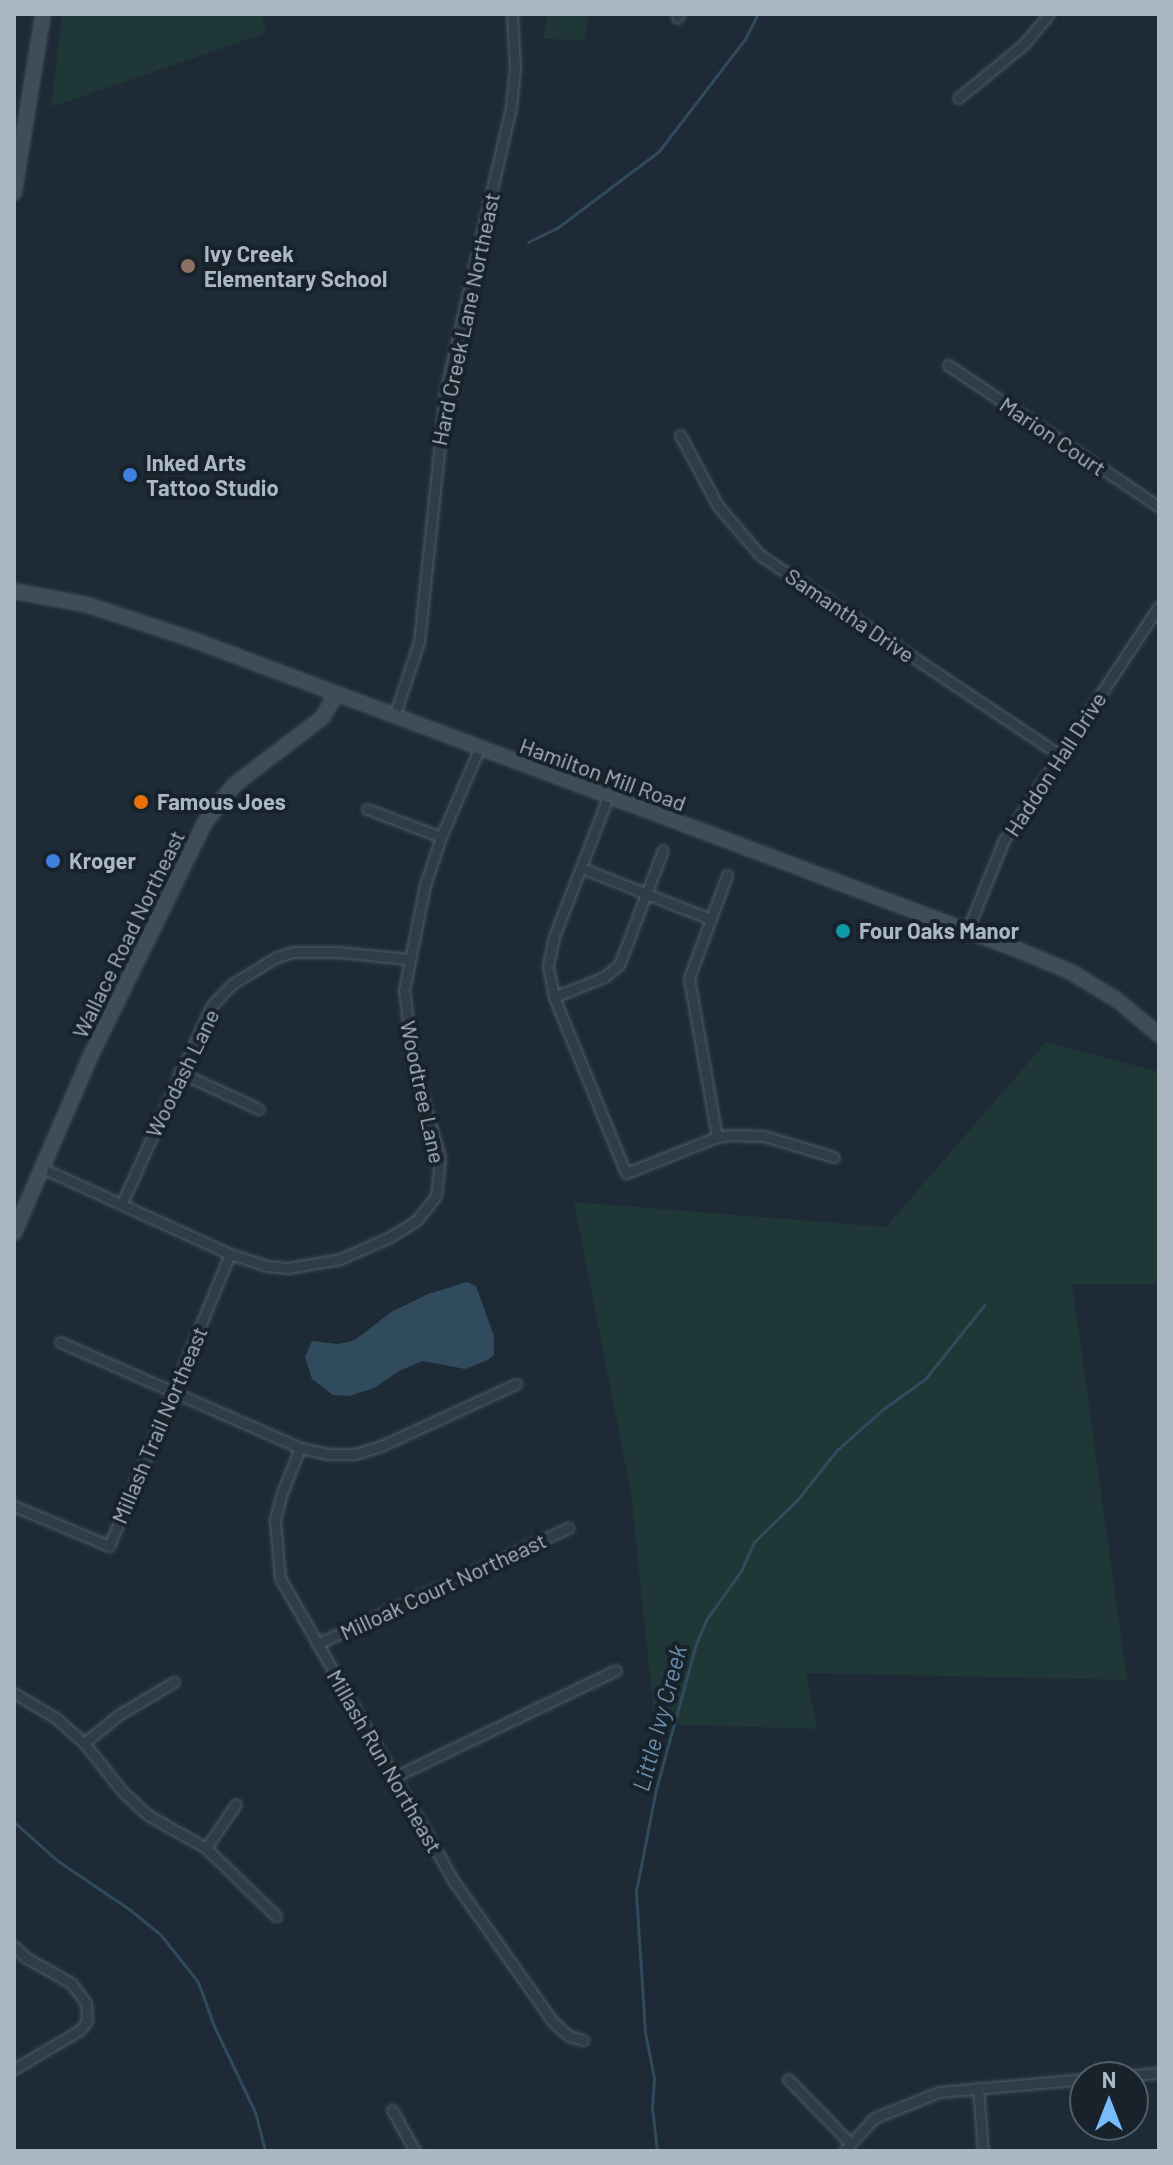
<!DOCTYPE html>
<style>
body{margin:0}
#map{position:relative;width:1173px;height:2165px;overflow:hidden;background:#1e2b36;font-family:Barlow,sans-serif}
div>[style]{position:absolute}
[style*='--x']{left:calc(var(--x)*1px);top:calc(var(--y)*1px);width:calc(var(--w)*1px);rotate:calc(var(--a)*1deg)}
.green>*{inset:0;background:#203737}
.water>*{inset:0;background:#304a5e}
.stream>*{height:3px;margin:-1.5px;padding:0 1.5px;transform-origin:1.5px;border-radius:1.5px;background:#304a5e}
.roads{filter:drop-shadow(0 0 2px #4f5b65) drop-shadow(0 0 2px #4f5b65)}
.street>*{height:9px;margin:-4.5px;padding:0 4.5px;transform-origin:4.5px;border-radius:4.5px;background:#313d46}
.secondary>*{height:12px;margin:-6px;padding:0 6px;transform-origin:6px;border-radius:6px;background:#3f4c5a}
.dots>*{width:22px;height:22px;translate:-50% -50%;box-sizing:border-box;border:4px solid #17222b;border-radius:50%}
span{translate:-50% -50%;white-space:nowrap;text-align:center;line-height:1.15;-webkit-text-stroke:8px #17222b;paint-order:stroke}
.poi-label{font-size:22px;color:#abb8c4;font-weight:700}
.left{translate:0 -50%;text-align:left}
.street-label{font-size:22px;color:#abb8c4}
.water-label{font-size:24px;color:#6a8daa;font-style:italic}
.frame{position:absolute;inset:0;border:16px solid #abb8c4;pointer-events:none}
.north{position:absolute;left:1069px;top:2061px;width:80px;height:80px;box-sizing:border-box;background:#17222b;border:2px solid #525e68;border-radius:50%;rotate:0deg;font-size:22px;font-weight:700;line-height:32px;text-align:center;color:#abb8c4}
.north::after{content:'';display:block;margin:auto;width:28px;height:36px;background:#79bcfb;clip-path:polygon(50% 0,100% 100%,50% 72%,0 100%)}
</style>
<div id="map">
<div class="green">
<i style="clip-path:polygon(62px 14px,262px 14px,266px 33px,51px 107px)"></i>
<i style="clip-path:polygon(547px 14px,589px 14px,584px 40px,544px 39px)"></i>
<i style="clip-path:polygon(1046px 1042px,1159px 1072px,1159px 1284px,1072px 1284px,1127px 1680px,806px 1673px,817px 1729px,655px 1724px,631px 1493px,574px 1202px,886px 1227px)"></i>
</div>
<div class="water">
<i style="clip-path:polygon(467px 1282px,476px 1286px,494px 1336px,494px 1355px,488px 1360px,465px 1369px,423px 1361px,399px 1371px,374px 1388px,349px 1396px,333px 1395px,312px 1379px,305px 1357px,312px 1341px,338px 1344px,355px 1340px,391px 1312px,428px 1294px)"></i>
</div>
<div class="stream">
<i style="--x:528;--y:242;--w:32;--a:-26"></i>
<i style="--x:557;--y:228;--w:128;--a:-37"></i>
<i style="--x:659;--y:151;--w:141;--a:-52.5"></i>
<i style="--x:745;--y:39;--w:28;--a:-63"></i>
<i style="--x:14;--y:1822;--w:59;--a:41.6"></i>
<i style="--x:58;--y:1861;--w:86;--a:34.1"></i>
<i style="--x:129;--y:1909;--w:40;--a:39"></i>
<i style="--x:160;--y:1934;--w:61;--a:51.6"></i>
<i style="--x:198;--y:1982;--w:47;--a:70"></i>
<i style="--x:214;--y:2026;--w:95;--a:64.5"></i>
<i style="--x:255;--y:2112;--w:40;--a:75.6"></i>
<i style="--x:657;--y:2151;--w:43;--a:-96.6"></i>
<i style="--x:652;--y:2108;--w:30;--a:-86"></i>
<i style="--x:654;--y:2078;--w:47;--a:-101.1"></i>
<i style="--x:645;--y:2032;--w:141;--a:-93.7"></i>
<i style="--x:636;--y:1891;--w:104;--a:-78.9"></i>
<i style="--x:656;--y:1789;--w:150;--a:-74.6"></i>
<i style="--x:696;--y:1644;--w:26;--a:-67"></i>
<i style="--x:706;--y:1620;--w:60;--a:-54.5"></i>
<i style="--x:741;--y:1571;--w:32;--a:-66"></i>
<i style="--x:754;--y:1542;--w:62;--a:-44.3"></i>
<i style="--x:798;--y:1499;--w:63;--a:-51.5"></i>
<i style="--x:837;--y:1450;--w:60;--a:-41.6"></i>
<i style="--x:882;--y:1410;--w:53;--a:-35.8"></i>
<i style="--x:925;--y:1379;--w:95;--a:-51.4"></i>
</div>
<div class="roads">
<div class="street">
<i style="--x:677;--y:18;--w:4;--a:-63"></i>
<i style="--x:958;--y:98;--w:84;--a:-39.2"></i>
<i style="--x:1023;--y:45;--w:40;--a:-50"></i>
<i style="--x:948;--y:365;--w:254;--a:33.9"></i>
<i style="--x:680;--y:435;--w:81;--a:61.8"></i>
<i style="--x:718;--y:506;--w:65;--a:49.4"></i>
<i style="--x:760;--y:555;--w:361;--a:33.7"></i>
<i style="--x:394;--y:717;--w:79;--a:-71.6"></i>
<i style="--x:419;--y:642;--w:250;--a:-84"></i>
<i style="--x:445;--y:393;--w:294;--a:-77"></i>
<i style="--x:511;--y:106;--w:39;--a:-84"></i>
<i style="--x:515;--y:67;--w:53;--a:-93.2"></i>
<i style="--x:608;--y:797;--w:150;--a:111.1"></i>
<i style="--x:554;--y:937;--w:30;--a:102"></i>
<i style="--x:548;--y:966;--w:32;--a:79"></i>
<i style="--x:554;--y:997;--w:190;--a:67.8"></i>
<i style="--x:626;--y:1173;--w:98;--a:-21.6"></i>
<i style="--x:717;--y:1137;--w:15;--a:-8"></i>
<i style="--x:732;--y:1135;--w:32;--a:2"></i>
<i style="--x:764;--y:1136;--w:73;--a:16.7"></i>
<i style="--x:367;--y:809;--w:79;--a:20.7"></i>
<i style="--x:582;--y:868;--w:138;--a:21.7"></i>
<i style="--x:967;--y:931;--w:98;--a:-67.9"></i>
<i style="--x:1004;--y:840;--w:281;--a:-56.5"></i>
<i style="--x:554;--y:997;--w:54;--a:-21.8"></i>
<i style="--x:604;--y:977;--w:19;--a:-39"></i>
<i style="--x:619;--y:965;--w:123;--a:-69.1"></i>
<i style="--x:179;--y:1072;--w:88;--a:24.8"></i>
<i style="--x:717;--y:1137;--w:161;--a:-100"></i>
<i style="--x:689;--y:978;--w:110;--a:-69.7"></i>
<i style="--x:42;--y:1168;--w:207;--a:24.6"></i>
<i style="--x:230;--y:1254;--w:38;--a:18"></i>
<i style="--x:266;--y:1266;--w:22;--a:5"></i>
<i style="--x:288;--y:1268;--w:53;--a:-9.8"></i>
<i style="--x:340;--y:1259;--w:55;--a:-23.7"></i>
<i style="--x:390;--y:1237;--w:32;--a:-32"></i>
<i style="--x:417;--y:1220;--w:31;--a:-52"></i>
<i style="--x:436;--y:1196;--w:38;--a:-84"></i>
<i style="--x:440;--y:1158;--w:95;--a:-105.9"></i>
<i style="--x:414;--y:1067;--w:78;--a:-97.4"></i>
<i style="--x:404;--y:990;--w:107;--a:-78.7"></i>
<i style="--x:425;--y:885;--w:51;--a:-71.6"></i>
<i style="--x:441;--y:837;--w:96;--a:-66.6"></i>
<i style="--x:122;--y:1203;--w:217;--a:-65.6"></i>
<i style="--x:212;--y:1005;--w:29;--a:-46"></i>
<i style="--x:232;--y:984;--w:52;--a:-31"></i>
<i style="--x:277;--y:957;--w:17;--a:-17"></i>
<i style="--x:293;--y:952;--w:45;--a:0"></i>
<i style="--x:338;--y:952;--w:71;--a:5.6"></i>
<i style="--x:60;--y:1342;--w:262;--a:23.8"></i>
<i style="--x:300;--y:1448;--w:30;--a:12"></i>
<i style="--x:329;--y:1454;--w:26;--a:0"></i>
<i style="--x:355;--y:1454;--w:27;--a:-17"></i>
<i style="--x:381;--y:1446;--w:149;--a:-24.7"></i>
<i style="--x:300;--y:1448;--w:48;--a:111.8"></i>
<i style="--x:282;--y:1493;--w:28;--a:105"></i>
<i style="--x:275;--y:1520;--w:58;--a:85.1"></i>
<i style="--x:280;--y:1578;--w:352;--a:60.2"></i>
<i style="--x:455;--y:1883;--w:170;--a:54.8"></i>
<i style="--x:553;--y:2022;--w:21;--a:41"></i>
<i style="--x:569;--y:2036;--w:15;--a:16"></i>
<i style="--x:14;--y:1506;--w:103;--a:22.8"></i>
<i style="--x:109;--y:1546;--w:316;--a:-67.5"></i>
<i style="--x:317;--y:1644;--w:277;--a:-24.8"></i>
<i style="--x:14;--y:1693;--w:49;--a:30.8"></i>
<i style="--x:56;--y:1718;--w:38;--a:42"></i>
<i style="--x:84;--y:1743;--w:63;--a:51.5"></i>
<i style="--x:123;--y:1792;--w:34;--a:43"></i>
<i style="--x:148;--y:1815;--w:67;--a:29.6"></i>
<i style="--x:206;--y:1848;--w:98;--a:44.2"></i>
<i style="--x:84;--y:1743;--w:46;--a:-38.9"></i>
<i style="--x:120;--y:1714;--w:63;--a:-30.7"></i>
<i style="--x:394;--y:1777;--w:246;--a:-25.7"></i>
<i style="--x:206;--y:1848;--w:53;--a:-55.7"></i>
<i style="--x:14;--y:1946;--w:16;--a:45"></i>
<i style="--x:25;--y:1957;--w:53;--a:29.5"></i>
<i style="--x:71;--y:1983;--w:25;--a:53"></i>
<i style="--x:86;--y:2003;--w:18;--a:87"></i>
<i style="--x:87;--y:2021;--w:11;--a:128"></i>
<i style="--x:80;--y:2030;--w:77;--a:149.4"></i>
<i style="--x:1112;--y:2077;--w:47;--a:-4.9"></i>
<i style="--x:788;--y:2079;--w:89;--a:45.9"></i>
<i style="--x:978;--y:2088;--w:63;--a:85.5"></i>
<i style="--x:392;--y:2110;--w:47;--a:60.7"></i>
<i style="--x:844;--y:2151;--w:45;--a:-47.7"></i>
<i style="--x:874;--y:2118;--w:70;--a:-21.8"></i>
<i style="--x:939;--y:2092;--w:147;--a:-5.1"></i>
</div>
<div class="secondary">
<i style="--x:14;--y:193;--w:181;--a:-80.8"></i>
<i style="--x:14;--y:591;--w:75;--a:10.7"></i>
<i style="--x:88;--y:605;--w:112;--a:18.3"></i>
<i style="--x:194;--y:640;--w:884;--a:20.61"></i>
<i style="--x:1021;--y:951;--w:54;--a:22.8"></i>
<i style="--x:1071;--y:972;--w:54;--a:31.3"></i>
<i style="--x:1117;--y:1000;--w:55;--a:39.8"></i>
<i style="--x:14;--y:1233;--w:194;--a:-66.6"></i>
<i style="--x:91;--y:1055;--w:257;--a:-63.9"></i>
<i style="--x:204;--y:824;--w:49;--a:-52.4"></i>
<i style="--x:234;--y:785;--w:112;--a:-37.4"></i>
<i style="--x:323;--y:717;--w:26;--a:-61"></i>
</div>
</div>
<div class="dots">
<i style="left:188px;top:266px;background:#8d6e63"></i>
<i style="left:130px;top:475px;background:#3f7fe0"></i>
<i style="left:141px;top:802px;background:#e8710a"></i>
<i style="left:53px;top:861px;background:#3f7fe0"></i>
<i style="left:843px;top:931px;background:#0f9aa8"></i>
</div>
<div class="poi-label">
<span class="left" style="left:204px;top:266px">Ivy Creek<br>Elementary School</span>
<span class="left" style="left:146px;top:475px">Inked Arts<br>Tattoo Studio</span>
<span class="left" style="left:157px;top:802px">Famous Joes</span>
<span class="left" style="left:69px;top:861px">Kroger</span>
<span class="left" style="left:859px;top:931px">Four Oaks Manor</span>
</div>
<div class="street-label">
<span style="left:465px;top:319px;rotate:-78deg">Hard Creek Lane Northeast</span>
<span style="left:1053px;top:436px;rotate:34deg">Marion Court</span>
<span style="left:850px;top:615px;rotate:34deg">Samantha Drive</span>
<span style="left:1055px;top:764px;rotate:-57deg">Haddon Hall Drive</span>
<span style="left:603px;top:774px;rotate:20deg">Hamilton Mill Road</span>
<span style="left:128px;top:934px;rotate:-64deg">Wallace Road Northeast</span>
<span style="left:182px;top:1073px;rotate:-64deg">Woodash Lane</span>
<span style="left:423px;top:1092px;rotate:78deg">Woodtree Lane</span>
<span style="left:159px;top:1425px;rotate:-67deg">Millash Trail Northeast</span>
<span style="left:443px;top:1586px;rotate:-25deg">Milloak Court Northeast</span>
<span style="left:385px;top:1761px;rotate:60deg">Millash Run Northeast</span>
</div>
<div class="water-label">
<span style="left:659px;top:1718px;rotate:-75deg">Little Ivy Creek</span>
</div>
<div class="frame"></div>
<div class="north">N</div>
</div>
